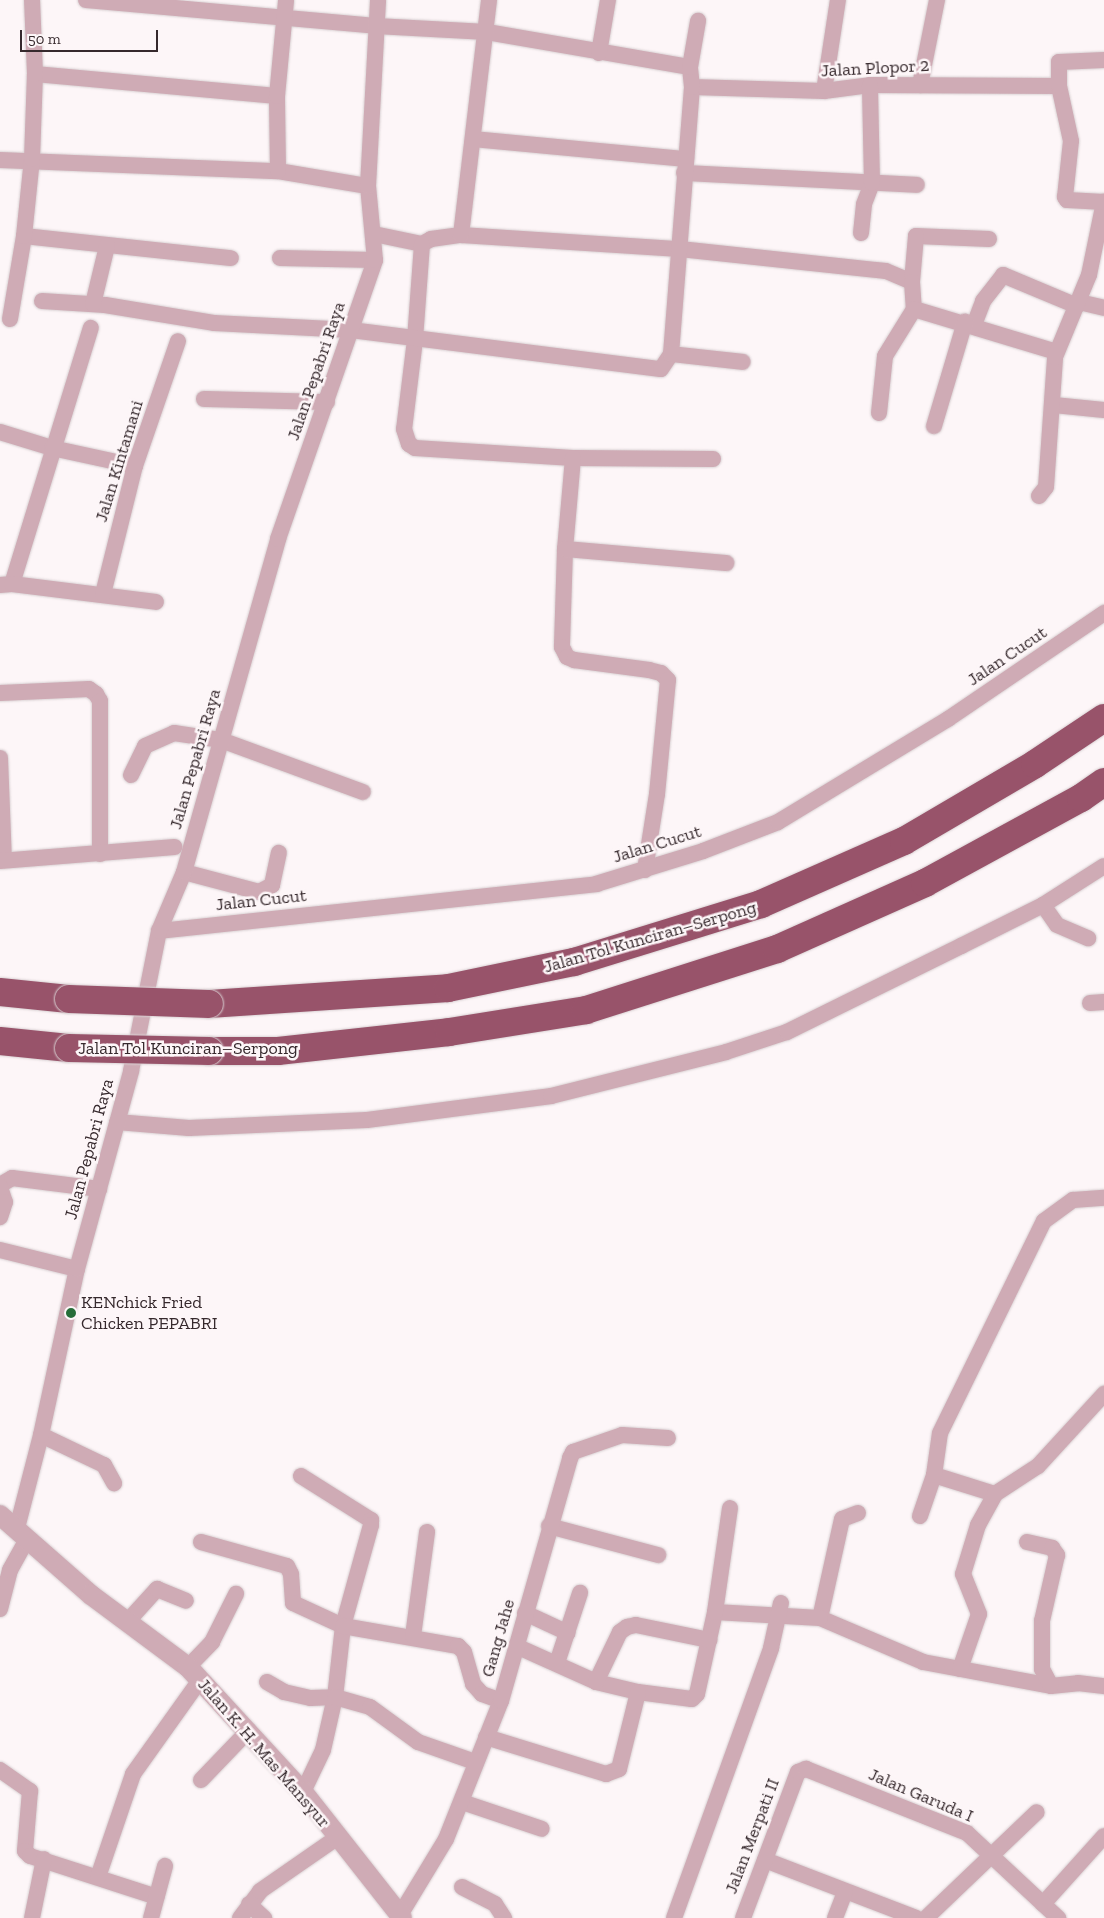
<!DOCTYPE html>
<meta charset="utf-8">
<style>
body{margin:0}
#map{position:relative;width:1104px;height:1918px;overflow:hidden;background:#fdf6f8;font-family:"Zilla Slab",serif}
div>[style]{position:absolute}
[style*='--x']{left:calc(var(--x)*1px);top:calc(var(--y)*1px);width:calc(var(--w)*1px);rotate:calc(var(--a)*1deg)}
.roads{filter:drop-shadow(0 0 1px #d9d1d3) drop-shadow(0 0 1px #d9d1d3)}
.minor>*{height:16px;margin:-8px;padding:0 8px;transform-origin:8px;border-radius:8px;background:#cfabb5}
.tertiary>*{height:20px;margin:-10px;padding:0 10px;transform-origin:10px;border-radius:10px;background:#cfabb5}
.motorway>*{height:28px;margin:-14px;padding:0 14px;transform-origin:14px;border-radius:14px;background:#98536a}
.bridges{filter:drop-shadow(0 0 1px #d9d1d3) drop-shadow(0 0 1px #d9d1d3)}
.motorway-bridge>*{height:28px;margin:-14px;padding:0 14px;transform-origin:14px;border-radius:14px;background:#98536a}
.dots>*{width:14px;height:14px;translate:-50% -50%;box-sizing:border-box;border:2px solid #fdf6f8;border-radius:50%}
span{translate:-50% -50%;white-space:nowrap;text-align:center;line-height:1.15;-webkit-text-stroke:5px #fdf6f8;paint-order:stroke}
.street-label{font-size:18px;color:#36292d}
.poi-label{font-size:18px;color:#36292d}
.left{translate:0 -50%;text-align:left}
.scale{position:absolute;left:20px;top:30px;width:138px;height:22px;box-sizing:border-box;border:2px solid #36292d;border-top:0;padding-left:6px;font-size:15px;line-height:18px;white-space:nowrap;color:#36292d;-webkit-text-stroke:4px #fdf6f8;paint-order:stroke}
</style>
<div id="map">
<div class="roads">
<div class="minor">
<i style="--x:86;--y:0;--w:291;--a:5.1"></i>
<i style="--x:376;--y:26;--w:111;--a:3.1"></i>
<i style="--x:487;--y:32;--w:206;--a:9.8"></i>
<i style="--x:599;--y:53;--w:54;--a:-80.4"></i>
<i style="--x:35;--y:74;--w:243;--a:5.2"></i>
<i style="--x:920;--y:85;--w:87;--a:-78.7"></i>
<i style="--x:692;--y:87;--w:132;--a:1.7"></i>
<i style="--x:824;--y:91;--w:46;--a:-7.4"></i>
<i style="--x:870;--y:85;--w:189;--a:0.3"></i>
<i style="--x:824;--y:91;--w:92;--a:-81.3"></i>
<i style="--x:473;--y:139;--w:214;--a:5.4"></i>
<i style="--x:0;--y:160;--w:278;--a:2.3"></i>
<i style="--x:278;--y:171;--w:91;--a:9.5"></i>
<i style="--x:278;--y:171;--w:75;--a:-90.8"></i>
<i style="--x:277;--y:96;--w:96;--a:-84.6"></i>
<i style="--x:684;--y:173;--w:233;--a:2.9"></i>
<i style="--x:861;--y:233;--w:29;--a:-84"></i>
<i style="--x:864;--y:204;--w:22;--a:-69"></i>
<i style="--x:872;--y:183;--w:98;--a:-91.2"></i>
<i style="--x:374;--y:234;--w:49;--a:11.8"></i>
<i style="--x:422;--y:244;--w:10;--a:-29"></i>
<i style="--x:431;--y:239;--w:30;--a:-8"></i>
<i style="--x:461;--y:235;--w:219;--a:3.7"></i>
<i style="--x:680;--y:249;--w:207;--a:6.1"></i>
<i style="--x:886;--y:271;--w:28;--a:23"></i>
<i style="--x:461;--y:235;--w:237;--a:-83.2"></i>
<i style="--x:24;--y:236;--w:208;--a:6.1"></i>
<i style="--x:989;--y:239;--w:73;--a:-177.6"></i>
<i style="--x:916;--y:236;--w:46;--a:95"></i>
<i style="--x:912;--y:282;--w:27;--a:86"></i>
<i style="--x:914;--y:309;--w:148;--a:16.8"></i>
<i style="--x:422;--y:244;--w:96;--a:94.2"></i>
<i style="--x:415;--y:340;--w:90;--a:97"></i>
<i style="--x:404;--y:429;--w:16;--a:72"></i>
<i style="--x:409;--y:444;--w:7;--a:34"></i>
<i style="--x:415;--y:448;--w:158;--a:3.6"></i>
<i style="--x:573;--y:458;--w:140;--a:0.4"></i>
<i style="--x:280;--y:258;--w:95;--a:1.2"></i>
<i style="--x:42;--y:301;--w:63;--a:3.6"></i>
<i style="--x:105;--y:305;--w:110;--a:9.4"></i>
<i style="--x:214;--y:323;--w:137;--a:2.9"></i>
<i style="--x:351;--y:330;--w:312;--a:7.2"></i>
<i style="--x:661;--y:369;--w:18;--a:-56"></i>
<i style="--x:671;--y:354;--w:268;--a:-85.5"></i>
<i style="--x:692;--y:87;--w:20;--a:-96"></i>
<i style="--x:690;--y:67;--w:47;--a:-80.1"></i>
<i style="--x:1079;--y:302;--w:26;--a:13"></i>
<i style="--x:93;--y:304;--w:60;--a:-76.4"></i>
<i style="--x:10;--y:319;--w:84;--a:-80.4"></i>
<i style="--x:24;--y:236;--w:77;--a:-84.1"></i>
<i style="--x:32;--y:159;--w:85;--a:-88"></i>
<i style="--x:35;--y:74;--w:74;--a:-92.3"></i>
<i style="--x:974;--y:325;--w:26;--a:-69"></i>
<i style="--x:983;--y:301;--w:33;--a:-52"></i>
<i style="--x:1003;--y:275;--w:80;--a:22.7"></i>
<i style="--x:671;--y:354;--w:72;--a:6.3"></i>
<i style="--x:204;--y:399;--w:123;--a:1.4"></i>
<i style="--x:1054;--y:405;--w:50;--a:5.7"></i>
<i style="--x:879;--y:413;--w:57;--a:-84"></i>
<i style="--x:885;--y:356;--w:55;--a:-58.3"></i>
<i style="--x:934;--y:426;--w:109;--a:-73.4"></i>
<i style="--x:0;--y:432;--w:54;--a:17.1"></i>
<i style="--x:52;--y:448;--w:85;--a:12.2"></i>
<i style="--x:573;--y:458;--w:91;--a:95"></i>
<i style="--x:565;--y:549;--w:98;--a:91.8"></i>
<i style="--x:562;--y:647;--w:11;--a:63"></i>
<i style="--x:567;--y:657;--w:8;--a:23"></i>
<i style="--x:574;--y:660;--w:76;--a:7.6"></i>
<i style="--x:649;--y:670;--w:12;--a:14"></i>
<i style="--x:661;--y:673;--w:10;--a:45"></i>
<i style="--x:668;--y:680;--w:115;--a:95.5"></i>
<i style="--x:657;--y:794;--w:77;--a:99"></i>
<i style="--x:1039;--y:496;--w:11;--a:-52"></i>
<i style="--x:1046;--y:487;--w:130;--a:-86"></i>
<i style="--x:1055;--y:357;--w:89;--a:-67.5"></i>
<i style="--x:1089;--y:275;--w:75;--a:-78.4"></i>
<i style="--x:1104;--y:202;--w:37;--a:-177"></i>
<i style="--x:1067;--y:200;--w:4;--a:-124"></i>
<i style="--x:1065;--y:197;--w:56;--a:-83.9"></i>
<i style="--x:1071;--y:141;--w:56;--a:-102.3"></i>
<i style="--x:1059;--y:86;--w:24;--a:-90"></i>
<i style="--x:1059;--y:62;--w:45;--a:-2.5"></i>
<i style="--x:565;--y:549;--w:162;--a:5"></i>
<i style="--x:12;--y:584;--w:268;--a:-72.9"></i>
<i style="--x:0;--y:585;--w:12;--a:-5"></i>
<i style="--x:12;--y:584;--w:145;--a:7.1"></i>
<i style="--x:103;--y:594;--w:132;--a:-76"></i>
<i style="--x:135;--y:466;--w:132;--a:-71"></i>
<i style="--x:0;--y:693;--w:89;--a:-2.6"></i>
<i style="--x:89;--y:689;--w:9;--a:36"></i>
<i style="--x:96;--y:694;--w:8;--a:60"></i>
<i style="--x:100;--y:701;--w:153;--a:90"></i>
<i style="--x:0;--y:758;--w:102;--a:87.8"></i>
<i style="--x:131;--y:775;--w:32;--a:-64"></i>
<i style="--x:145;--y:746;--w:32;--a:-24"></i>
<i style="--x:174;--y:733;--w:48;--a:8.5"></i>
<i style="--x:221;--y:740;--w:151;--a:20.1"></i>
<i style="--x:0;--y:861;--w:175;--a:-4.6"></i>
<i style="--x:184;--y:872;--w:78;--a:14.9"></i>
<i style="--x:259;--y:892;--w:15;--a:-28"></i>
<i style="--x:272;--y:885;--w:33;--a:-78"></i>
<i style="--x:1043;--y:905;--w:24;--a:55"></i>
<i style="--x:1057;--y:925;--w:34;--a:23"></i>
<i style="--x:159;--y:931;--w:440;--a:-6.1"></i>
<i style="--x:596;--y:884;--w:112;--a:-17.1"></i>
<i style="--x:703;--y:851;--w:80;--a:-21.1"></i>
<i style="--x:778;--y:822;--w:199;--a:-31.2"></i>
<i style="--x:948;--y:719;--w:189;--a:-34.2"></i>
<i style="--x:1090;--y:1003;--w:14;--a:-4"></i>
<i style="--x:117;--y:1122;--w:72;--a:4.8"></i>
<i style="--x:189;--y:1128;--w:178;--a:-2.6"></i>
<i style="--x:367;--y:1120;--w:186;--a:-7.4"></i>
<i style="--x:551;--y:1096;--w:180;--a:-14.1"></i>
<i style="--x:726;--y:1052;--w:64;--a:-18.2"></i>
<i style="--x:787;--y:1032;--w:194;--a:-26.3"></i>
<i style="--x:961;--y:946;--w:92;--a:-26.6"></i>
<i style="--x:1043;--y:905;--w:72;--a:-32.6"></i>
<i style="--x:0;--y:1185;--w:14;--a:-30"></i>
<i style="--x:12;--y:1178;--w:88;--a:7.2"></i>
<i style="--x:0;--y:1187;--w:16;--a:72"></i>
<i style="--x:5;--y:1202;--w:16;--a:108"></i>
<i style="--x:0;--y:1250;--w:79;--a:13.9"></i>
<i style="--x:41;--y:1435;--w:70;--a:25.5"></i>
<i style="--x:104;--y:1465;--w:21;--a:61"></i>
<i style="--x:934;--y:1475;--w:64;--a:17.3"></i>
<i style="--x:301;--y:1476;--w:83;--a:32.2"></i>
<i style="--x:371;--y:1520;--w:5;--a:90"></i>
<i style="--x:371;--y:1525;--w:105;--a:105.5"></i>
<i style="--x:343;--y:1626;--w:71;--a:96.4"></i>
<i style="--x:335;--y:1697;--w:54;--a:102.8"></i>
<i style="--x:323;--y:1750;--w:47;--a:115.5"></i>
<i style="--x:858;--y:1513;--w:17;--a:159"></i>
<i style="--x:842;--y:1519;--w:101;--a:102.5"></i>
<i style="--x:820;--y:1618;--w:112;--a:23.1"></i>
<i style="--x:923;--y:1662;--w:130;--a:10.6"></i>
<i style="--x:1051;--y:1686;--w:27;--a:-6"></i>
<i style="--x:1078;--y:1683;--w:26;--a:7"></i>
<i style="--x:920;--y:1516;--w:43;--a:-71.1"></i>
<i style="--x:934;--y:1475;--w:42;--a:-81.9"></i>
<i style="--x:940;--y:1433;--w:236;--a:-63.9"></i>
<i style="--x:1044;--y:1221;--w:36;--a:-36"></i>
<i style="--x:1073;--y:1200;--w:31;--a:-4"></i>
<i style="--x:549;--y:1526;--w:113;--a:14.9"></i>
<i style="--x:17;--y:1528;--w:96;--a:-75.5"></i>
<i style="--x:41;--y:1435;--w:170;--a:-77.8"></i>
<i style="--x:77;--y:1269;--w:205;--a:-74.7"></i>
<i style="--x:131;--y:1071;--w:143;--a:-78.7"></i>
<i style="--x:159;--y:931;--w:64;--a:-67"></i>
<i style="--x:184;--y:872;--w:346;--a:-74.2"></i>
<i style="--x:278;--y:539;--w:295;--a:-70.8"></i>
<i style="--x:375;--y:260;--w:74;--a:-95.4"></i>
<i style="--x:368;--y:186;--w:186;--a:-86.9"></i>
<i style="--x:201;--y:1542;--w:89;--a:15.6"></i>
<i style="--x:287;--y:1566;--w:9;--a:63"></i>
<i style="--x:291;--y:1574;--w:29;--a:86"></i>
<i style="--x:293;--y:1603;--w:55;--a:24.7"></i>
<i style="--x:343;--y:1626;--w:117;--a:9.9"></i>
<i style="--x:458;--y:1646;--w:8;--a:45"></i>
<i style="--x:464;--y:1652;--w:33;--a:74"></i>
<i style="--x:473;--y:1684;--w:13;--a:48"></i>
<i style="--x:482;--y:1694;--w:20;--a:20"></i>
<i style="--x:1027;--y:1542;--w:26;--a:13"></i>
<i style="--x:1052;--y:1548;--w:9;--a:54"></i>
<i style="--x:1057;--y:1555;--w:68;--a:102.8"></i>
<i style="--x:1042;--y:1621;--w:48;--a:90"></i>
<i style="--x:1042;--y:1669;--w:19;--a:62"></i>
<i style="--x:0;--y:1609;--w:40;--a:-75.6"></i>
<i style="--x:10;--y:1570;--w:35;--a:-61"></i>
<i style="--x:715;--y:1612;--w:105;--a:3.3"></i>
<i style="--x:525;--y:1613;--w:47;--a:24.9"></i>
<i style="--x:127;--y:1622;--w:45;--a:-47.7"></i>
<i style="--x:157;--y:1589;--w:31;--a:22"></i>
<i style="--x:413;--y:1636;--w:105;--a:-82.3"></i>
<i style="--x:516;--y:1646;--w:88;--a:24.2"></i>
<i style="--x:596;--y:1682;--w:43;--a:13.4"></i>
<i style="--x:638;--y:1692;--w:54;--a:7.4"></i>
<i style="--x:692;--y:1699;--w:7;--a:-45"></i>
<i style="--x:697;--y:1694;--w:84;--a:-77.6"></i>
<i style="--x:715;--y:1612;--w:105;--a:-81.8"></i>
<i style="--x:557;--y:1663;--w:74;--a:-71.8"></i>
<i style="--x:188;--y:1667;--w:35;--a:-46"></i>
<i style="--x:212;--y:1642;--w:54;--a:-63.4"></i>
<i style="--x:960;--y:1669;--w:58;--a:-70.9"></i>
<i style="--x:979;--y:1614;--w:43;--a:-111.8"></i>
<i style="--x:963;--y:1574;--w:51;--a:-73"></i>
<i style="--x:978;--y:1525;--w:35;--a:-61"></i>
<i style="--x:995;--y:1494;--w:51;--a:-33.1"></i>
<i style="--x:1038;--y:1466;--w:98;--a:-47.5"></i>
<i style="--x:267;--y:1682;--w:20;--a:30"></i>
<i style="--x:284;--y:1692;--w:27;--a:13"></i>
<i style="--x:310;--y:1698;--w:25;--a:-2"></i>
<i style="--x:335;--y:1697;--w:36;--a:16"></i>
<i style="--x:370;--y:1707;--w:59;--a:36.1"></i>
<i style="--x:418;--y:1742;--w:60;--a:19.3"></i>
<i style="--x:596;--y:1682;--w:55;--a:-64.4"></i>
<i style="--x:620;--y:1632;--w:9;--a:-36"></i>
<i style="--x:627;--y:1627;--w:9;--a:-13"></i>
<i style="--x:636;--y:1625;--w:75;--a:11.6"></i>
<i style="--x:486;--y:1737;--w:126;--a:17.1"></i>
<i style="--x:606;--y:1774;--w:14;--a:-21"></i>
<i style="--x:619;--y:1769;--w:79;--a:-76.1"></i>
<i style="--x:0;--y:1770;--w:37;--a:35"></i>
<i style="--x:30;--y:1791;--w:60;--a:94.8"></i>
<i style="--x:25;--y:1851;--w:7;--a:45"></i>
<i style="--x:30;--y:1856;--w:133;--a:17.9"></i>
<i style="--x:201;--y:1780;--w:69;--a:-46.2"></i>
<i style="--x:462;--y:1802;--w:84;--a:18.6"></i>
<i style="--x:765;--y:1860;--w:162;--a:21"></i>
<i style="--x:98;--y:1877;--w:109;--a:-71.2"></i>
<i style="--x:133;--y:1774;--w:115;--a:-54.5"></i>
<i style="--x:462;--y:1887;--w:37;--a:27"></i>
<i style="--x:495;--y:1904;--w:17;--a:57"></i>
<i style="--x:249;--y:1904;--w:21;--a:43"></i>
<i style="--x:1043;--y:1904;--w:91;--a:-48.1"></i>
<i style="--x:400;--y:1915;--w:89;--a:-58.8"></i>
<i style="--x:446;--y:1839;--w:149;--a:-68.3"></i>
<i style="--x:501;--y:1701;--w:253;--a:-74.1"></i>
<i style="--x:570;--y:1458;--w:7;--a:-63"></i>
<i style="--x:573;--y:1452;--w:52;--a:-19.1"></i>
<i style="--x:622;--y:1435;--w:46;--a:3.7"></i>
<i style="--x:32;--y:1918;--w:60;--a:-78.5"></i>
<i style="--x:151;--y:1918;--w:54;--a:-74.9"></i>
<i style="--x:240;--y:1918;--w:34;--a:-53"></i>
<i style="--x:260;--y:1891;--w:95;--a:-34.7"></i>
<i style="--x:674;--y:1918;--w:287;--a:-70.2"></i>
<i style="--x:771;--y:1648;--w:46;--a:-77.5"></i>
<i style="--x:743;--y:1918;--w:156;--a:-69.4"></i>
<i style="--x:798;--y:1772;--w:9;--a:-21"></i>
<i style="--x:806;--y:1769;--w:173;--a:21.7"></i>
<i style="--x:967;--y:1833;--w:125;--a:43"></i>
<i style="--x:835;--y:1918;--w:28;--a:-69"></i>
<i style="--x:926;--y:1918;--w:153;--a:-43.7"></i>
</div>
<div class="tertiary">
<i style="--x:0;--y:1515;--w:121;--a:41.3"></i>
<i style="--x:91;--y:1595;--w:121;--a:36.6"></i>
<i style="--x:188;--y:1667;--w:170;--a:47.4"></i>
<i style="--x:303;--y:1792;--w:160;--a:51.8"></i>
</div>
<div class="motorway">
<i style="--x:0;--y:992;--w:69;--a:5.8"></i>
<i style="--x:209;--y:1004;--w:240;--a:-3.8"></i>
<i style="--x:448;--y:988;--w:129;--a:-11.7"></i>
<i style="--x:574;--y:962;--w:196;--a:-17.2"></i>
<i style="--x:761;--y:904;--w:156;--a:-23.8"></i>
<i style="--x:904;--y:841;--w:152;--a:-30.4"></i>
<i style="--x:1035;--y:764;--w:83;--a:-33.7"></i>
<i style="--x:0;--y:1041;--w:69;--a:5.8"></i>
<i style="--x:209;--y:1051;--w:69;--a:0"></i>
<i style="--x:278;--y:1051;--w:172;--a:-6.3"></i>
<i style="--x:449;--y:1032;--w:139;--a:-9.1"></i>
<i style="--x:586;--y:1010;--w:201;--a:-17.7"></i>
<i style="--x:777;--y:949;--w:162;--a:-24"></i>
<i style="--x:925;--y:883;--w:178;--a:-28.6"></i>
<i style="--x:1081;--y:798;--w:28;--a:-35"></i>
</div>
</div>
<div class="bridges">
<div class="motorway-bridge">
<i style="--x:69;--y:999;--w:140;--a:2"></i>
<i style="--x:69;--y:1048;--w:140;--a:1.2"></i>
</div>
</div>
<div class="dots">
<i style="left:71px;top:1313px;background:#276d39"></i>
</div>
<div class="street-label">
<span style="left:875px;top:68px;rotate:-3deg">Jalan Plopor 2</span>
<span style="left:316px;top:371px;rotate:-71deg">Jalan Pepabri Raya</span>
<span style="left:119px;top:461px;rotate:-73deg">Jalan Kintamani</span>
<span style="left:1007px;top:656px;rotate:-34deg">Jalan Cucut</span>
<span style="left:195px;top:759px;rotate:-74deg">Jalan Pepabri Raya</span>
<span style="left:657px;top:844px;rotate:-17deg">Jalan Cucut</span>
<span style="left:261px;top:900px;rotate:-6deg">Jalan Cucut</span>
<span style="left:650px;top:937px;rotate:-16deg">Jalan Tol Kunciran–Serpong</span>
<span style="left:188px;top:1048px">Jalan Tol Kunciran–Serpong</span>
<span style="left:89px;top:1149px;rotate:-75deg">Jalan Pepabri Raya</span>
<span style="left:498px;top:1638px;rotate:-74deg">Gang Jahe</span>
<span style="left:264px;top:1753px;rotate:49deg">Jalan K. H. Mas Mansyur</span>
<span style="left:921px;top:1795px;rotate:23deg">Jalan Garuda I</span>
<span style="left:752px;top:1836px;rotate:-69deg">Jalan Merpati II</span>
</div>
<div class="poi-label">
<span class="left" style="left:81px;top:1313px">KENchick Fried<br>Chicken PEPABRI</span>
</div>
<div class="scale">50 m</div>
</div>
